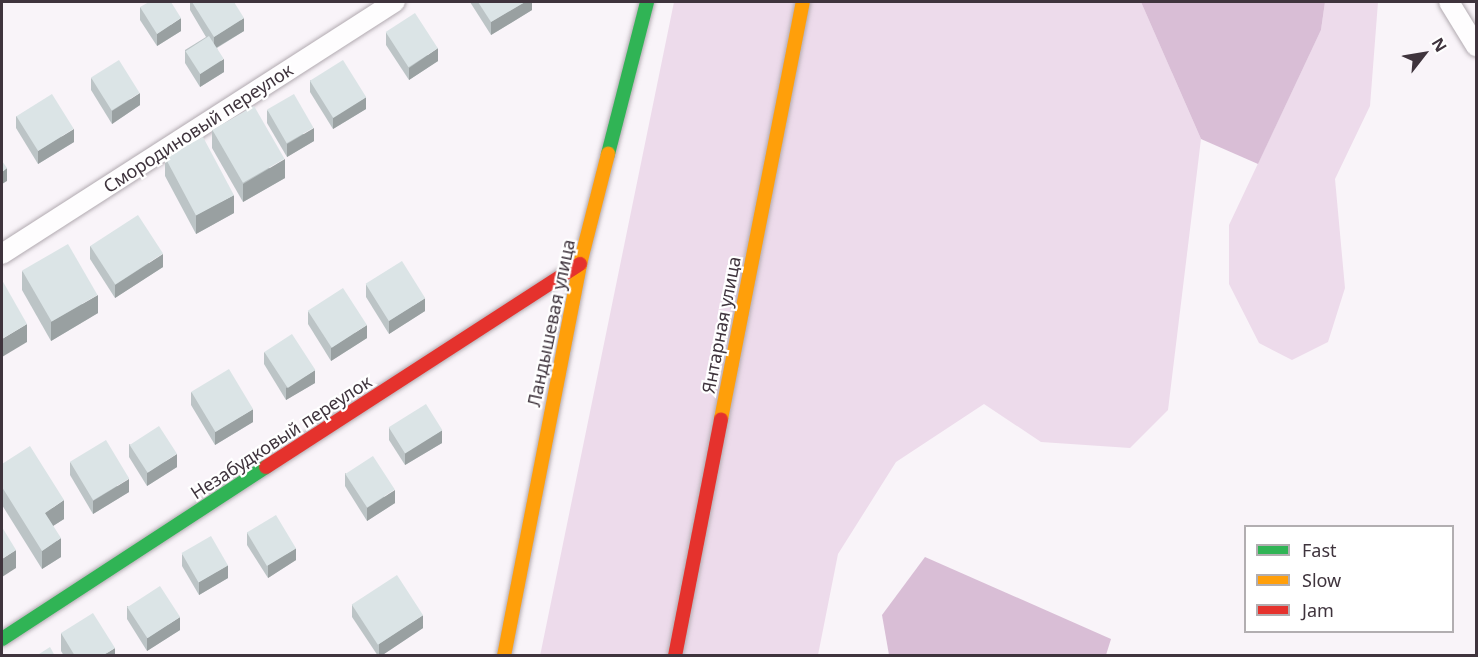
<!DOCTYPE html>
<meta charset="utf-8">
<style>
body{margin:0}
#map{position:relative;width:1478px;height:657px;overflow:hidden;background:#f9f4f9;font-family:"Noto Sans",sans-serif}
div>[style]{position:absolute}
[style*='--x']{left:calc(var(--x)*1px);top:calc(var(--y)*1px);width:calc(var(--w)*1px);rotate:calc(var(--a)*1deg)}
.green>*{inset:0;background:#eddbeb}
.water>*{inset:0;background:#d9bed6}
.roads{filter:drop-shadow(0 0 2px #b1aab0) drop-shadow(0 0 2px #b1aab0)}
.street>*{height:20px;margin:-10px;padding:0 10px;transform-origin:10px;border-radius:10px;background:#fefdfe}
.fast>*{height:14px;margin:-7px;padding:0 7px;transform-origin:7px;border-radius:7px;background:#30b455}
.slow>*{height:14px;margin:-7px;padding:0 7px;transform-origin:7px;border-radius:7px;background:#ff9f0a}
.jam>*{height:14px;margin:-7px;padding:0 7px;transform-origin:7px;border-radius:7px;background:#e5322d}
.wall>*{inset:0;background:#bcc4c6}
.shaded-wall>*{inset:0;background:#99a0a1}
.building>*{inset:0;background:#dbe4e6;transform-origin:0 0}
span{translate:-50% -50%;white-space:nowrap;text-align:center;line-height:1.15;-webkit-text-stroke:4.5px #fff;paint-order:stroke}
.street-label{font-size:18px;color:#3f343d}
.frame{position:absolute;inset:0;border:3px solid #3f343d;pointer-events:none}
.legend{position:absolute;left:1244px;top:525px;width:210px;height:108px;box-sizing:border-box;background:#fff;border:2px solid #b2aeb1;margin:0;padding:8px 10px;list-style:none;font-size:18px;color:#3f343d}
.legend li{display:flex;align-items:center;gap:12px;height:30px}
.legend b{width:30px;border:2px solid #b2aeb1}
.north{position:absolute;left:1394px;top:24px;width:60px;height:60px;-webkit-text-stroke:4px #fff;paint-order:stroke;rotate:59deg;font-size:16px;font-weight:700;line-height:24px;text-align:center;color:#3f343d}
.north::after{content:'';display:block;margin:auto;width:21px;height:27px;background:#3f343d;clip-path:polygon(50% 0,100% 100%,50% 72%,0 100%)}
</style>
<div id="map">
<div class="green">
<i style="clip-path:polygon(674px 2px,1141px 2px,1201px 139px,1168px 410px,1130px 448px,1041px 442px,984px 404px,896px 462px,838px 554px,818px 655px,540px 656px)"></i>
<i style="clip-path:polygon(1325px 2px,1378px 2px,1370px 106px,1335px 179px,1345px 288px,1328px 342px,1292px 360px,1259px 343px,1229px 284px,1229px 225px,1321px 30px)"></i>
</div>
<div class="water">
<i style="clip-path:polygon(1325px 2px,1321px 30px,1258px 164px,1201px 139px,1141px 2px)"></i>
<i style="clip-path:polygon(925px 557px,1111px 639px,1106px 655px,889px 655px,882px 615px)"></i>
</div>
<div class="roads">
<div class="street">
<i style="--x:1449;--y:2;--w:52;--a:58.5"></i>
<i style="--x:2;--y:254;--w:467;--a:-32.7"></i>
</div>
<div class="fast">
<i style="--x:608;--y:154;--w:157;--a:-75.6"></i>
<i style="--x:2;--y:639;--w:315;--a:-33.1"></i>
</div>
<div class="slow">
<i style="--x:721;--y:419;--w:425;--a:-78.9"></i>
<i style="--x:504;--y:656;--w:399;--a:-79"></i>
<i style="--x:580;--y:264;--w:114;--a:-75.7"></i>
</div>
<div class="jam">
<i style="--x:266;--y:467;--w:374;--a:-32.9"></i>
<i style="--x:675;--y:656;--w:241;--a:-79"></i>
</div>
</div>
<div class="wall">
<i style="clip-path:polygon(190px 2px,234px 2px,244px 31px,217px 48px,224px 72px,200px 87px,185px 63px,185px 50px,206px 37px,190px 10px)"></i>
<i style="clip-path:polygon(470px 2px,532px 2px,532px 10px,491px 35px)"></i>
<i style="clip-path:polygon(140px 7px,181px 31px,157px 46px,140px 20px)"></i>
<i style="clip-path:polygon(386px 32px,438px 61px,409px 80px,386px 45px)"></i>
<i style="clip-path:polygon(91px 78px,140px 105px,112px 124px,91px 90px)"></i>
<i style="clip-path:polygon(310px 80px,366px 109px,333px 129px,310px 92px)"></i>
<i style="clip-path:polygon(267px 110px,314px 141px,287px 157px,267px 123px)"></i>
<i style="clip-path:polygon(16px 116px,74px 142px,38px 164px,16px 128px)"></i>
<i style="clip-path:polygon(212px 130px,285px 178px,243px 202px,212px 148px)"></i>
<i style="clip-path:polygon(165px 158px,234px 213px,196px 234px,165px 176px)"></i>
<i style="clip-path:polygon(90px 246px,163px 267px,115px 298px,90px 259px)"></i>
<i style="clip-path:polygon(22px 271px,98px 313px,51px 341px,22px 290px)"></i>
<i style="clip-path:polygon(366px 284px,425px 311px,389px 334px,366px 297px)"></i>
<i style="clip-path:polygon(308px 311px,367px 338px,331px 361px,308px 324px)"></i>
<i style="clip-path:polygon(264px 352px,315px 383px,286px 400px,264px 364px)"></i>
<i style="clip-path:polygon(191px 392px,253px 422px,215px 445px,191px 405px)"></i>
<i style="clip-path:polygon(389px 427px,442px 443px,405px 465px,389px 440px)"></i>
<i style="clip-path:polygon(129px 444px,177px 467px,147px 486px,129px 457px)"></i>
<i style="clip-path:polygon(70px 462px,129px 492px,93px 514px,70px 475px)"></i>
<i style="clip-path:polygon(2px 464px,64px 519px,53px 526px,61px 557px,42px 569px,2px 505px)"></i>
<i style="clip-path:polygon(345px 473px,395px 503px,367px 521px,345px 486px)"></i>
<i style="clip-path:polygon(247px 532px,296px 560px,268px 578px,247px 545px)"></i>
<i style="clip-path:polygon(182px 554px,228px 578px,199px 595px,182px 566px)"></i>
<i style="clip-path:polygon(352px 604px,423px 628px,381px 656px,378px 656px,352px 617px)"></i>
<i style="clip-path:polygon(127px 606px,180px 630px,147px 651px,127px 619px)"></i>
<i style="clip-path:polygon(61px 633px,115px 656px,64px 656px,61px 651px)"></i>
</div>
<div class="shaded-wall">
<i style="clip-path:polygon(525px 2px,532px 2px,532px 10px,491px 35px,491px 22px)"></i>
<i style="clip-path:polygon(181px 18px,181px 31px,157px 46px,157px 34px)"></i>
<i style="clip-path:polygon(244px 18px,244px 31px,214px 49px,214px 37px)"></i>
<i style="clip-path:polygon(438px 48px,438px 61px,409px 80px,409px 68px)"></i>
<i style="clip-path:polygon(224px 59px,224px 72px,200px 87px,200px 74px)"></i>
<i style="clip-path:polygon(140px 93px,140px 105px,112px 124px,112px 111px)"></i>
<i style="clip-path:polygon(366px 97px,366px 109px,333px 129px,333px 117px)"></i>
<i style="clip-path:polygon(314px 128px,314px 141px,287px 157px,287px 144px)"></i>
<i style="clip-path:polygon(74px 129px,74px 142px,38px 164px,38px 151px)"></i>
<i style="clip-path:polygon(285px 159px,285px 178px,243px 202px,243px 184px)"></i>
<i style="clip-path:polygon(7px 168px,7px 181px,2px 184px,2px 172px)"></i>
<i style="clip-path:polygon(234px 195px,234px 213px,196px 234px,196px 215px)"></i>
<i style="clip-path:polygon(163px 254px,163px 267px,115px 298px,115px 285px)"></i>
<i style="clip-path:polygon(98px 295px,98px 313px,51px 341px,51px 322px)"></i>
<i style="clip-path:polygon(425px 298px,425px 311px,389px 334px,389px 321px)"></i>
<i style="clip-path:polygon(27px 324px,27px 342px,2px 357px,2px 339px)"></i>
<i style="clip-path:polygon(367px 325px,367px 338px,331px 361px,331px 348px)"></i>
<i style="clip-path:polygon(315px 370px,315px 383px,286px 400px,286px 388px)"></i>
<i style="clip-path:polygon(253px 409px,253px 422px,215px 445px,215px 432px)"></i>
<i style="clip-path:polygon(442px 430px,442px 443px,405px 465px,405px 452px)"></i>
<i style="clip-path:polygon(177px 454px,177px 467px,147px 486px,147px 473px)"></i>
<i style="clip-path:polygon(129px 479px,129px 492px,93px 514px,93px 501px)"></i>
<i style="clip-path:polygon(395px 490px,395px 503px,367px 521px,367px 508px)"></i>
<i style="clip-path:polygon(64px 500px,64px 519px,45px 531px,45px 513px)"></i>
<i style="clip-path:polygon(61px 538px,61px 557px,42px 569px,42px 551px)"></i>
<i style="clip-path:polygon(296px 548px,296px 560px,268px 578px,268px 565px)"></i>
<i style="clip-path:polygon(16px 550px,16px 568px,2px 577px,2px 559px)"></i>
<i style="clip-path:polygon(228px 565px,228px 578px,199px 595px,199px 582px)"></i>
<i style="clip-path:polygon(423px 615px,423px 628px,381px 656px,379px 656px,379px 644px)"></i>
<i style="clip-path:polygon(180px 617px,180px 630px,147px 651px,147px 638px)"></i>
<i style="clip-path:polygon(115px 648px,115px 656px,102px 656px)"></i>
</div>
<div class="building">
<i style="clip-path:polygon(149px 2px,171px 2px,181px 18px,157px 34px,140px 7px)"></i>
<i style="clip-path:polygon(192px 2px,234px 2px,244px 18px,214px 37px)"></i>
<i style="clip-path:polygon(478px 2px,525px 2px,491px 22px)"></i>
<i style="left:415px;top:13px;width:42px;height:35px;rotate:57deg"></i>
<i style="left:209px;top:36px;width:27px;height:28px;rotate:57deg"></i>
<i style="left:119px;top:60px;width:39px;height:33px;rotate:58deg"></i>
<i style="left:343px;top:60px;width:44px;height:39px;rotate:58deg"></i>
<i style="left:52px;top:94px;width:41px;height:42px;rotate:58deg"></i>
<i style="left:294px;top:94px;width:39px;height:31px;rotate:60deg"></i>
<i style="left:254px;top:106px;width:61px;height:48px;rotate:60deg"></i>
<i style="left:203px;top:137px;width:66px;height:43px;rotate:62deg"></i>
<i style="clip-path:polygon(2px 161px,7px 168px,2px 172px)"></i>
<i style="left:138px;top:215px;width:46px;height:57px;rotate:57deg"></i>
<i style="left:68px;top:244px;width:59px;height:53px;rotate:60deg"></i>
<i style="left:402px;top:261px;width:44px;height:43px;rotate:58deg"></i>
<i style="clip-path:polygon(2px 280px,27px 324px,2px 339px)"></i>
<i style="left:343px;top:288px;width:44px;height:42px;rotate:57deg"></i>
<i style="left:292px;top:334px;width:43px;height:33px;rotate:57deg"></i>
<i style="left:229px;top:369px;width:47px;height:44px;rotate:59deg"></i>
<i style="left:426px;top:404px;width:31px;height:44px;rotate:58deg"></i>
<i style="left:159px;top:426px;width:33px;height:35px;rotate:57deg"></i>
<i style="left:106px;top:440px;width:45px;height:42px;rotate:59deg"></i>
<i style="clip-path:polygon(30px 446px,64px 500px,45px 513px,61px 538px,42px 551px,2px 487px,2px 464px)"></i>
<i style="left:373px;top:456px;width:40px;height:33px;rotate:57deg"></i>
<i style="left:276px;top:515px;width:39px;height:34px;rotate:59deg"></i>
<i style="clip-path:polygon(2px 527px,16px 550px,2px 559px)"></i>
<i style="left:211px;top:536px;width:34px;height:34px;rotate:60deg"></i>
<i style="left:397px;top:575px;width:48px;height:54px;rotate:57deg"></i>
<i style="left:160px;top:586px;width:37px;height:39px;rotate:57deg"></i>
<i style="clip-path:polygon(93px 613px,115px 648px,102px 656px,75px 656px,61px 633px)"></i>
<i style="clip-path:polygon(50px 647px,55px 656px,36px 656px)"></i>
</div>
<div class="street-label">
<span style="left:198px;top:128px;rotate:-33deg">Смородиновый переулок</span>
<span style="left:551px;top:323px;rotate:-78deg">Ландышевая улица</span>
<span style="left:721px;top:325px;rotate:-79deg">Янтарная улица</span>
<span style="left:281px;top:437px;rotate:-33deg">Незабудковый переулок</span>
</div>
<div class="frame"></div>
<ul class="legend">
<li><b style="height:8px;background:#30b455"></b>Fast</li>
<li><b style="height:8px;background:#ff9f0a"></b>Slow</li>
<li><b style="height:8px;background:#e5322d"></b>Jam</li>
</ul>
<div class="north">N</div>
</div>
